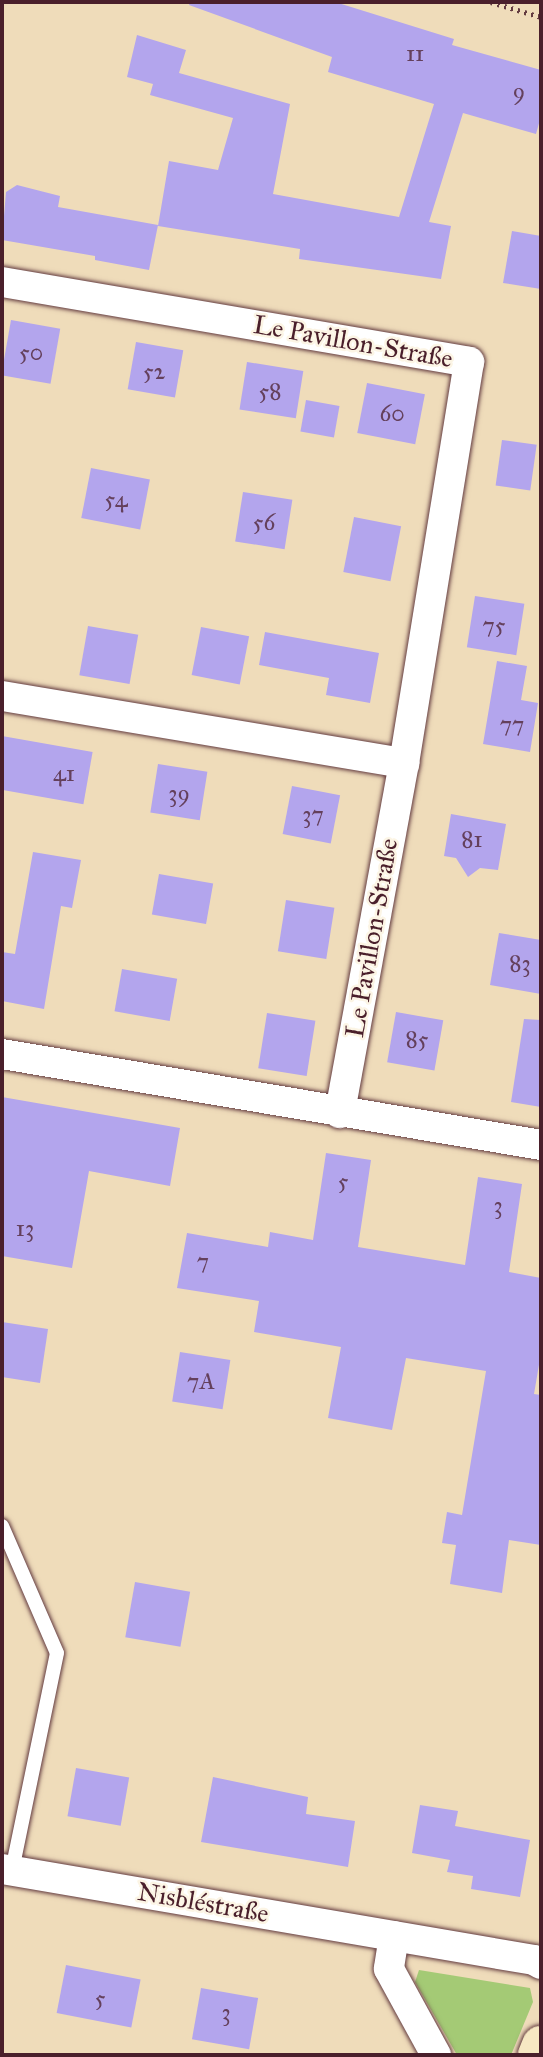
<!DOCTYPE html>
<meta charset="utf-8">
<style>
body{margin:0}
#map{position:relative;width:543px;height:2057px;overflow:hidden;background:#efdcba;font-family:"IM FELL Great Primer",serif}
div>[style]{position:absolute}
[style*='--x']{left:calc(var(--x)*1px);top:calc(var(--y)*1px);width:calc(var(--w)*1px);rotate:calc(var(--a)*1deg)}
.green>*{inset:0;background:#a4ca75}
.building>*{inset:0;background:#b3a5ed;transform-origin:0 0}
.path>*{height:4.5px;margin-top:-2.25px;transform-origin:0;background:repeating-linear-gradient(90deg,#633b40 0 2px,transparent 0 7px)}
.roads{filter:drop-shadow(0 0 2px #633b40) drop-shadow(0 0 2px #633b40)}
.lane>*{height:14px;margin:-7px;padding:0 7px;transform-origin:7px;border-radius:7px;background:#fff}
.street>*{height:30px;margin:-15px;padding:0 15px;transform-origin:15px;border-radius:15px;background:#fff}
.secondary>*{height:38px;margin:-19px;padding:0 19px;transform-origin:19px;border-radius:19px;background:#f7e8c3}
span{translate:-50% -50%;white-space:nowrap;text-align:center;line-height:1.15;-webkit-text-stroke:5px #fcf5e5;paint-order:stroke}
.number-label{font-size:23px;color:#64405c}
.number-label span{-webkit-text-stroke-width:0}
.street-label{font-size:26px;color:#4a1f2b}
.frame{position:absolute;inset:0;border:4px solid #4a1f2b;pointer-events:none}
</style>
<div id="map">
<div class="green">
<i style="clip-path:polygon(419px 1970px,530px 1988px,533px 2002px,511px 2055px,457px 2055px,415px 1982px)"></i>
</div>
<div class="building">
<i style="clip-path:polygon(190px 2px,335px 2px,454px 39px,452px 45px,541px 70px,541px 116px,536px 134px,463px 113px,429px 222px,451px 226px,441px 279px,299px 259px,300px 249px,158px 226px,169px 161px,218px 170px,233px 118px,150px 95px,153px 84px,127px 77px,137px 35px,186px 50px,179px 73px,290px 104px,273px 194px,399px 217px,434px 104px,328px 72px,332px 57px,189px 5px)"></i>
<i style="clip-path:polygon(17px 185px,60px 196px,58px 207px,158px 225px,149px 270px,95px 260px,95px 256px,2px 240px,6px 192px)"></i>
<i style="clip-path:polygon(512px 231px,541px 236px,541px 289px,503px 283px)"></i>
<i style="left:11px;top:320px;width:50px;height:56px;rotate:10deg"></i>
<i style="left:136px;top:342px;width:48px;height:48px;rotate:10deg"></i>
<i style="left:247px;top:362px;width:57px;height:48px;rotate:9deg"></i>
<i style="left:367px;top:383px;width:59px;height:51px;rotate:11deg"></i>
<i style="left:306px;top:400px;width:34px;height:32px;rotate:10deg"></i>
<i style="left:502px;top:440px;width:35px;height:46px;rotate:8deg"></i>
<i style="left:91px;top:468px;width:60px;height:51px;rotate:11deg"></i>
<i style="left:243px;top:492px;width:50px;height:50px;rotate:9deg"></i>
<i style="left:354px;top:517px;width:48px;height:56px;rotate:11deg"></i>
<i style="left:475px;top:596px;width:50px;height:52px;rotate:9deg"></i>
<i style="left:88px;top:626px;width:51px;height:50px;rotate:10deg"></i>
<i style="left:201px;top:627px;width:49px;height:49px;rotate:11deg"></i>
<i style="clip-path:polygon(265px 632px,379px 653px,370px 703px,326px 695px,329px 678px,259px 665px)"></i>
<i style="clip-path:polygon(497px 661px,527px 666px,521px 700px,538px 703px,530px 752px,483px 744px)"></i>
<i style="left:2px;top:736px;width:92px;height:53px;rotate:10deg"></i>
<i style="left:158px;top:764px;width:50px;height:49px;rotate:9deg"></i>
<i style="left:292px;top:786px;width:49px;height:49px;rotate:11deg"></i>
<i style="clip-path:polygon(451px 814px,506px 824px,498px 870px,480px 868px,468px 877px,456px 858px,444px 856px)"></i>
<i style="clip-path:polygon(33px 852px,81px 860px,72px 908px,61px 906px,44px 1009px,2px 1001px,2px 952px,15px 954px)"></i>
<i style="left:159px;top:874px;width:55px;height:41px;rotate:10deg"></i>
<i style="left:286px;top:900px;width:49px;height:52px;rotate:9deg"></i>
<i style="clip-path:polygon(499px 933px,541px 940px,541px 994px,490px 985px)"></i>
<i style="left:122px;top:969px;width:56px;height:43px;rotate:10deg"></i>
<i style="left:396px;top:1012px;width:48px;height:51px;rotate:10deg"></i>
<i style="left:267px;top:1013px;width:49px;height:56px;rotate:9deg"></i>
<i style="clip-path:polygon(524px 1019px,541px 1020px,541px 1107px,511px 1102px)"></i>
<i style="clip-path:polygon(2px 1097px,180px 1128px,170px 1186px,89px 1171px,72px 1268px,2px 1256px)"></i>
<i style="clip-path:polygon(326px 1153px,371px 1160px,358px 1247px,465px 1265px,478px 1177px,522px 1184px,509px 1272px,541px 1278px,541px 1353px,534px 1394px,541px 1395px,541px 1545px,509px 1540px,502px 1593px,450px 1584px,456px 1545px,442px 1543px,447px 1512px,462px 1515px,486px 1371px,406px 1358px,392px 1430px,328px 1418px,341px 1347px,254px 1332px,259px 1301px,177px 1288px,187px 1233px,268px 1247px,270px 1232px,313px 1240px)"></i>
<i style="clip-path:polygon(2px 1322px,48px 1329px,40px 1383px,2px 1377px)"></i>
<i style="left:180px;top:1352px;width:51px;height:50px;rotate:9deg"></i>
<i style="left:135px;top:1582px;width:56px;height:56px;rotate:10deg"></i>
<i style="left:76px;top:1768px;width:54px;height:49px;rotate:10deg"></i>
<i style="clip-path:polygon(213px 1777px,308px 1797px,306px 1814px,355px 1821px,348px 1867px,201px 1842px)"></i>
<i style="clip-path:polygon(420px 1805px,458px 1811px,455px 1826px,530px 1840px,520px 1897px,471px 1889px,473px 1876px,447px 1872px,450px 1860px,412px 1853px)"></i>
<i style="left:66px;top:1965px;width:76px;height:49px;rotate:11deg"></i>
<i style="left:201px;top:1988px;width:58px;height:52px;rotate:10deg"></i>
</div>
<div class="path">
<i style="--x:491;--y:2;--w:52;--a:16.7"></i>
</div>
<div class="roads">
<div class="lane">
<i style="--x:2;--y:1526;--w:138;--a:66.6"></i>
<i style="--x:57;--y:1653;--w:223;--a:101.7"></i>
</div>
<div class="street">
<i style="--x:2;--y:282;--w:474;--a:9.7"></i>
<i style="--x:469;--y:362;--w:406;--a:99.2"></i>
<i style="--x:404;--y:763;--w:356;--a:100.4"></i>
<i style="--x:2;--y:696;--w:408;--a:9.5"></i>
<i style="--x:2;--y:1054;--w:547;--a:9.58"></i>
<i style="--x:2;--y:1869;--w:540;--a:9.71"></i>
<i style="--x:534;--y:1960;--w:8;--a:30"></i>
<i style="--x:394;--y:1936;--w:33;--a:99"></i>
<i style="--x:389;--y:1969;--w:98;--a:61.3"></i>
</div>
<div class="secondary">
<i style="--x:537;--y:2055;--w:11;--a:-68"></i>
</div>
</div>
<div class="number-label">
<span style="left:415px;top:53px">11</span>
<span style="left:519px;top:91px">9</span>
<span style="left:31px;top:352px">50</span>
<span style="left:154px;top:371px">52</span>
<span style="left:270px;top:391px">58</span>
<span style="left:392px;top:413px">60</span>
<span style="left:116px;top:499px">54</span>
<span style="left:264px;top:522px">56</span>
<span style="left:494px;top:625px">75</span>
<span style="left:512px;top:724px">77</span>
<span style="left:64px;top:773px">41</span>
<span style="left:179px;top:793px">39</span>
<span style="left:313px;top:814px">37</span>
<span style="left:472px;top:839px">81</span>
<span style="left:520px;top:963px">83</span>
<span style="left:417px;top:1039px">85</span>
<span style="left:343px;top:1181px">5</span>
<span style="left:498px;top:1205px">3</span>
<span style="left:25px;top:1228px">13</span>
<span style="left:203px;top:1261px">7</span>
<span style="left:201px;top:1381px">7A</span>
<span style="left:100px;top:1998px">5</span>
<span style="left:226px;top:2012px">3</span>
</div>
<div class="street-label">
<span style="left:353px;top:342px;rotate:10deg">Le Pavillon-Straße</span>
<span style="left:372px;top:938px;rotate:-80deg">Le Pavillon-Straße</span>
<span style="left:203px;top:1903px;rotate:10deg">Nisbléstraße</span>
</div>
<div class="frame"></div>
</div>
